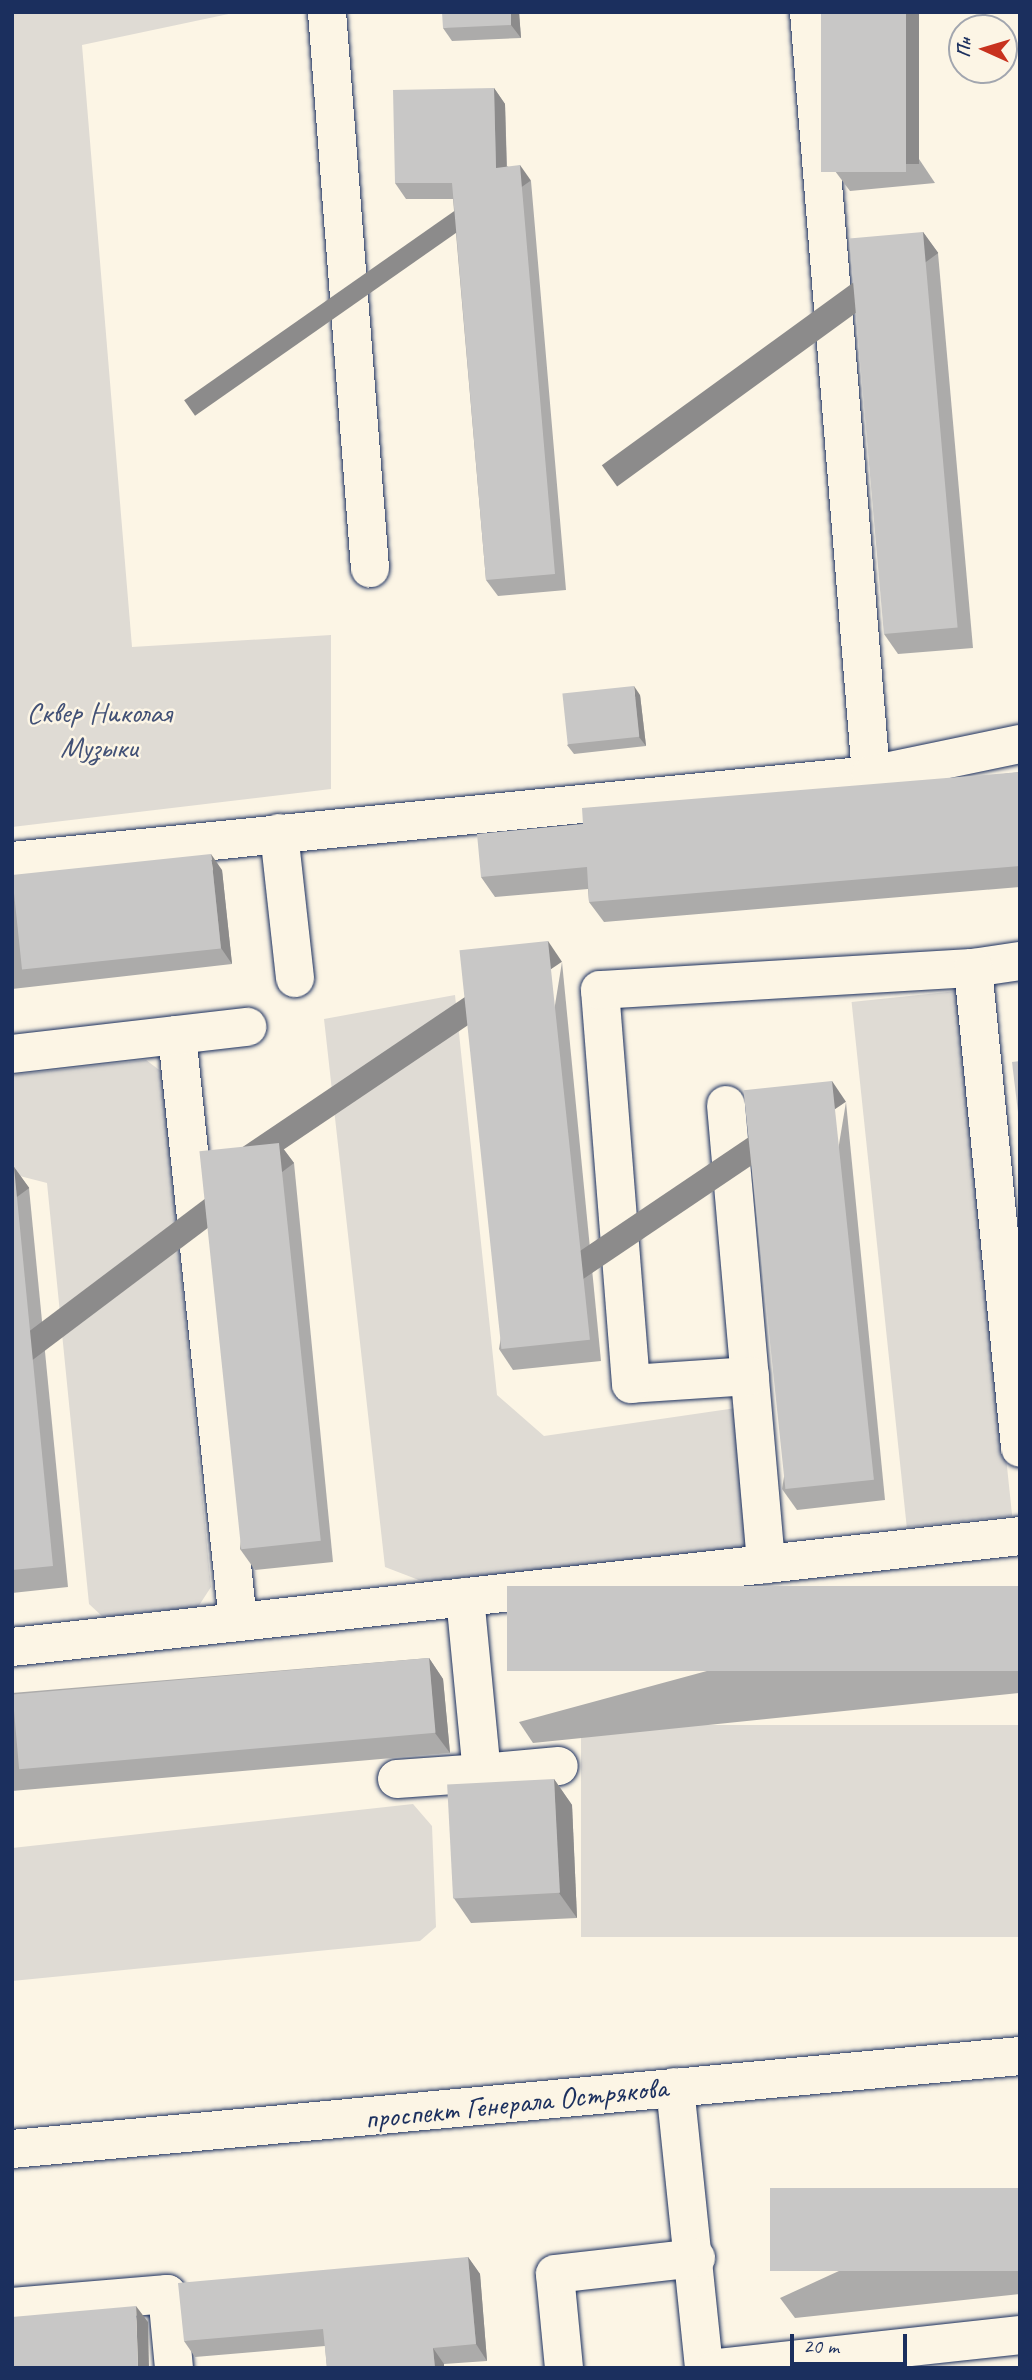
<!DOCTYPE html>
<meta charset="utf-8">
<style>
body{margin:0}
#map{position:relative;width:1032px;height:2380px;overflow:hidden;background:#fcf5e5;font-family:Caveat,sans-serif}
div>[style]{position:absolute}
[style*='--x']{left:calc(var(--x)*1px);top:calc(var(--y)*1px);width:calc(var(--w)*1px);rotate:calc(var(--a)*1deg)}
.green>*{inset:0;background:#dfdbd4;transform-origin:0 0}
.roads{filter:drop-shadow(0 0 2px #1b2f5e) drop-shadow(0 0 2px #1b2f5e)}
.minor>*{height:38px;margin:-19px;padding:0 19px;transform-origin:19px;border-radius:19px;background:#fcf5e5}
.major>*{height:38px;margin:-19px;padding:0 19px;transform-origin:19px;border-radius:19px;background:#fcf5e5}
.wall>*{inset:0;background:#acabaa}
.shaded-wall>*{inset:0;background:#8c8b8b;transform-origin:0 0}
.building>*{inset:0;background:#c8c7c6;transform-origin:0 0}
span{translate:-50% -50%;white-space:nowrap;text-align:center;line-height:1.15;-webkit-text-stroke:5px #fcf5e5;paint-order:stroke}
.park-label{font-size:30px;color:#425176}
.street-label{font-size:30px;color:#1b2f5e}
.frame{position:absolute;inset:0;border:14px solid #1b2f5e;pointer-events:none}
.north{position:absolute;left:948px;top:14px;width:70px;height:70px;box-sizing:border-box;background:#fcf5e5;border:2px solid #a2a6af;border-radius:50%;rotate:274deg;font-size:19px;font-weight:700;line-height:28px;text-align:center;color:#1b2f5e}
.north::after{content:'';display:block;margin:auto;width:24px;height:32px;background:#c8321e;clip-path:polygon(50% 0,100% 100%,50% 72%,0 100%)}
.scale{position:absolute;left:790px;top:2334px;width:117px;height:32px;box-sizing:border-box;border:4px solid #1b2f5e;border-top:0;padding-left:9px;font-size:21px;line-height:24px;white-space:nowrap;color:#1b2f5e;-webkit-text-stroke:5px #fcf5e5;paint-order:stroke}
</style>
<div id="map">
<div class="green">
<i style="clip-path:polygon(12px 12px,238px 12px,82px 45px,132px 647px,331px 635px,331px 789px,12px 827px)"></i>
<i style="left:957px;top:991px;width:528px;height:106px;rotate:84deg"></i>
<i style="clip-path:polygon(455px 995px,497px 1395px,544px 1436px,736px 1408px,752px 1553px,424px 1582px,385px 1567px,324px 1019px)"></i>
<i style="clip-path:polygon(146px 1060px,162px 1072px,211px 1587px,198px 1607px,103px 1617px,89px 1604px,47px 1183px,12px 1174px,12px 1075px)"></i>
<i style="left:1020px;top:1725px;width:212px;height:439px;rotate:90deg"></i>
<i style="clip-path:polygon(413px 1804px,432px 1826px,436px 1927px,420px 1941px,12px 1981px,12px 1848px)"></i>
</div>
<div class="roads">
<div class="minor">
<i style="--x:327;--y:12;--w:558;--a:85.58"></i>
<i style="--x:809;--y:12;--w:766;--a:85.35"></i>
<i style="--x:279;--y:833;--w:146;--a:83.7"></i>
<i style="--x:12;--y:861;--w:863;--a:-5.72"></i>
<i style="--x:871;--y:775;--w:152;--a:-11.8"></i>
<i style="--x:973;--y:968;--w:48;--a:-8.5"></i>
<i style="--x:177;--y:1035;--w:590;--a:84.07"></i>
<i style="--x:12;--y:1054;--w:237;--a:-6.6"></i>
<i style="--x:726;--y:1105;--w:461;--a:85"></i>
<i style="--x:750;--y:1376;--w:119;--a:176.2"></i>
<i style="--x:631;--y:1384;--w:395;--a:-94.5"></i>
<i style="--x:600;--y:990;--w:374;--a:-3.4"></i>
<i style="--x:973;--y:968;--w:482;--a:84.4"></i>
<i style="--x:465;--y:1597;--w:177;--a:84.5"></i>
<i style="--x:482;--y:1773;--w:77;--a:-5.2"></i>
<i style="--x:12;--y:1647;--w:1014;--a:-6.28"></i>
<i style="--x:397;--y:1779;--w:85;--a:-4"></i>
<i style="--x:675;--y:2087;--w:282;--a:84.1"></i>
<i style="--x:12;--y:2307;--w:156;--a:-4.8"></i>
<i style="--x:167;--y:2294;--w:74;--a:84.6"></i>
<i style="--x:564;--y:2368;--w:94;--a:-95.5"></i>
<i style="--x:555;--y:2274;--w:142;--a:-6.5"></i>
<i style="--x:717;--y:2368;--w:305;--a:-6.2"></i>
</div>
<div class="major">
<i style="--x:12;--y:2149;--w:1012;--a:-5.27"></i>
</div>
</div>
<div class="wall">
<i style="clip-path:polygon(519px 12px,521px 38px,452px 41px,443px 28px)"></i>
<i style="clip-path:polygon(821px 12px,935px 183px,850px 191px,835px 171px)"></i>
<i style="clip-path:polygon(494px 88px,505px 104px,507px 166px,531px 181px,566px 590px,498px 596px,486px 580px,453px 199px,406px 199px,395px 183px)"></i>
<i style="clip-path:polygon(923px 232px,938px 253px,973px 648px,898px 654px,884px 634px)"></i>
<i style="clip-path:polygon(640px 695px,646px 746px,574px 754px,567px 745px)"></i>
<i style="clip-path:polygon(1020px 772px,1020px 887px,604px 922px,589px 902px,588px 889px,495px 897px,481px 877px,583px 824px)"></i>
<i style="clip-path:polygon(222px 870px,232px 964px,12px 989px,12px 876px)"></i>
<i style="clip-path:polygon(562px 962px,601px 1361px,513px 1370px,499px 1349px)"></i>
<i style="clip-path:polygon(846px 1102px,885px 1500px,797px 1510px,782px 1489px)"></i>
<i style="clip-path:polygon(279px 1143px,294px 1163px,333px 1562px,255px 1570px,240px 1549px)"></i>
<i style="clip-path:polygon(12px 1167px,14px 1167px,29px 1188px,68px 1587px,12px 1593px)"></i>
<i style="clip-path:polygon(1020px 1586px,1020px 1693px,533px 1743px,519px 1722px)"></i>
<i style="clip-path:polygon(429px 1658px,443px 1679px,450px 1753px,12px 1791px,12px 1693px)"></i>
<i style="clip-path:polygon(554px 1779px,572px 1805px,577px 1918px,471px 1923px,453px 1897px)"></i>
<i style="clip-path:polygon(1020px 2188px,1020px 2294px,795px 2318px,780px 2298px)"></i>
<i style="clip-path:polygon(468px 2257px,480px 2274px,487px 2361px,444px 2364px,444px 2368px,327px 2368px,325px 2346px,195px 2357px,184px 2341px)"></i>
</div>
<div class="shaded-wall">
<i style="clip-path:polygon(511px 12px,519px 12px,521px 38px,511px 25px)"></i>
<i style="left:906px;top:12px;width:13px;height:152px"></i>
<i style="clip-path:polygon(494px 88px,505px 104px,507px 184px,496px 168px)"></i>
<i style="left:520px;top:165px;width:19px;height:410px;rotate:55deg"></i>
<i style="left:923px;top:232px;width:26px;height:397px;rotate:54deg"></i>
<i style="clip-path:polygon(634px 686px,640px 695px,646px 746px,639px 737px)"></i>
<i style="clip-path:polygon(211px 854px,222px 870px,232px 964px,221px 948px)"></i>
<i style="left:548px;top:941px;width:25px;height:401px;rotate:56deg"></i>
<i style="left:832px;top:1081px;width:25px;height:401px;rotate:56deg"></i>
<i style="left:279px;top:1143px;width:25px;height:400px;rotate:53deg"></i>
<i style="left:14px;top:1167px;width:26px;height:401px;rotate:54deg"></i>
<i style="clip-path:polygon(429px 1658px,443px 1679px,450px 1753px,435px 1733px)"></i>
<i style="clip-path:polygon(554px 1779px,572px 1805px,577px 1918px,559px 1893px)"></i>
<i style="clip-path:polygon(468px 2257px,480px 2274px,487px 2361px,476px 2344px)"></i>
<i style="clip-path:polygon(136px 2306px,148px 2322px,149px 2368px,138px 2368px)"></i>
<i style="clip-path:polygon(433px 2348px,444px 2364px,444px 2368px,435px 2368px)"></i>
</div>
<div class="building">
<i style="clip-path:polygon(442px 12px,511px 12px,511px 25px,443px 28px)"></i>
<i style="left:821px;top:12px;width:85px;height:160px"></i>
<i style="clip-path:polygon(494px 88px,496px 168px,520px 165px,555px 574px,486px 580px,452px 183px,395px 183px,393px 90px)"></i>
<i style="left:923px;top:232px;width:397px;height:74px;rotate:85deg"></i>
<i style="left:634px;top:686px;width:51px;height:72px;rotate:84deg"></i>
<i style="clip-path:polygon(1020px 772px,1020px 866px,589px 902px,587px 867px,481px 877px,477px 834px,583px 824px,582px 808px)"></i>
<i style="left:211px;top:854px;width:95px;height:200px;rotate:84deg"></i>
<i style="left:548px;top:941px;width:401px;height:89px;rotate:84deg"></i>
<i style="clip-path:polygon(1020px 1061px,1020px 1129px,1012px 1062px)"></i>
<i style="left:832px;top:1081px;width:401px;height:89px;rotate:84deg"></i>
<i style="left:279px;top:1143px;width:400px;height:80px;rotate:84deg"></i>
<i style="clip-path:polygon(12px 1167px,14px 1167px,53px 1566px,12px 1570px)"></i>
<i style="left:1020px;top:1586px;width:85px;height:513px;rotate:90deg"></i>
<i style="left:429px;top:1658px;width:75px;height:418px;rotate:85deg"></i>
<i style="left:554px;top:1779px;width:114px;height:107px;rotate:87deg"></i>
<i style="left:1020px;top:2188px;width:83px;height:250px;rotate:90deg"></i>
<i style="clip-path:polygon(468px 2257px,476px 2344px,433px 2348px,435px 2368px,327px 2368px,323px 2329px,184px 2341px,178px 2283px)"></i>
<i style="clip-path:polygon(136px 2306px,138px 2368px,12px 2368px,12px 2317px)"></i>
</div>
<div class="park-label">
<span style="left:99px;top:729px">Сквер Николая<br>Музыки</span>
</div>
<div class="street-label">
<span style="left:516px;top:2103px;rotate:-6deg">проспект Генерала Острякова</span>
</div>
<div class="frame"></div>
<div class="north">Пн</div>
<div class="scale">20 m</div>
</div>
